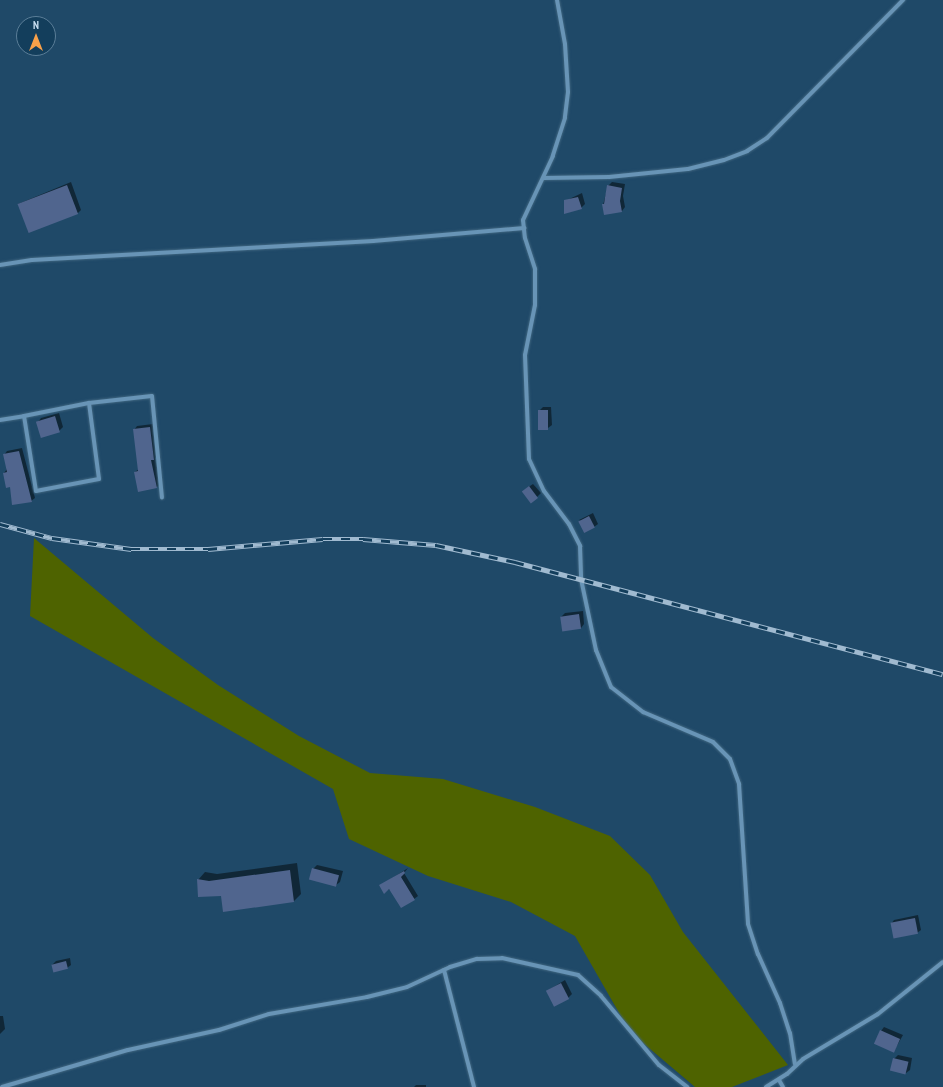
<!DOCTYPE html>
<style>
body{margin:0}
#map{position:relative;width:943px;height:1087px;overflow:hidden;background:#1f4968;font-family:"PT Sans Narrow",sans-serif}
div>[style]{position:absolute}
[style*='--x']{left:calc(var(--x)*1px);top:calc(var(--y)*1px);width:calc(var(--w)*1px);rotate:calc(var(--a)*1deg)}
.green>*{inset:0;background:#4e6300}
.shadow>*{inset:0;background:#0007}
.building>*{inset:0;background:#50658e;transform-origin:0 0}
.roads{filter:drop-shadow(0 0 1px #406680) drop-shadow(0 0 1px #406680)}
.minor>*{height:4px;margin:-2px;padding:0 2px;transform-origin:2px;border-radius:2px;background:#6894b6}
.rail>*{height:4.5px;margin-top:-2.25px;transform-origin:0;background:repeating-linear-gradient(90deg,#133e5c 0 9px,#a0bad0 0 18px);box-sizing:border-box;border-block:1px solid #a0bad0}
span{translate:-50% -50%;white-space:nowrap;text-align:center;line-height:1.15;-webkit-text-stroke:4px #133e5c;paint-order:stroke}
.north{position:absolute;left:16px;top:16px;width:40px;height:40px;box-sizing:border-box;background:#133e5c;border:1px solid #5b7e98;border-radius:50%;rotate:0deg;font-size:11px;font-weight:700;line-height:16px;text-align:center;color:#c8def1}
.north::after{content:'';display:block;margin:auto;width:14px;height:18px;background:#f8a14a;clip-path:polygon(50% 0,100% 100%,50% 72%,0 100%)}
</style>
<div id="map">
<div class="green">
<i style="clip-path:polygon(34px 538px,153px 638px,218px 685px,299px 736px,370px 773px,443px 779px,535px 807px,610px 836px,650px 875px,683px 932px,788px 1065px,732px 1087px,695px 1087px,630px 1032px,575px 936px,511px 902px,428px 876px,349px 839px,333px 789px,30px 616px)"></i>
</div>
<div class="shadow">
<i style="clip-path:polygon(71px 182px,81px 210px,78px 213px,18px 204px)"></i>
<i style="clip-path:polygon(612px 182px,625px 184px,623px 196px,625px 207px,622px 211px,603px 205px,608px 186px)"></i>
<i style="clip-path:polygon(582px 193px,585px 204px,581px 208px,565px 201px)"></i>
<i style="clip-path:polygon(543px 407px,551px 407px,552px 425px,548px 428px,539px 411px)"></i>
<i style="clip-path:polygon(59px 413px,63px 427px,59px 431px,38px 422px,41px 418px)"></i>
<i style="clip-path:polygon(153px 424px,157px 456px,155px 458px,160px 484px,157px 487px,135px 472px,139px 469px,134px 430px,137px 426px)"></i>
<i style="clip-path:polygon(22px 448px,35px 498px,31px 501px,10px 486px,4px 473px,7px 469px,4px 455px,7px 451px)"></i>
<i style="clip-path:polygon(533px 484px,541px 493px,537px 497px,527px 488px)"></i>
<i style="clip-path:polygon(593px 513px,598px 524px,594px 527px,579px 520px)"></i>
<i style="clip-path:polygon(583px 611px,584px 624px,581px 628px,561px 617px,565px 613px)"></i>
<i style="clip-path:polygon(297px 863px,301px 894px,294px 901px,222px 895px,198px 880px,205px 872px,217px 874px)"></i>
<i style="clip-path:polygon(317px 865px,343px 871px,340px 882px,336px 885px,313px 869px)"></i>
<i style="clip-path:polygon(408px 868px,404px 873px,418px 896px,414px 899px,380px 886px)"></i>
<i style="clip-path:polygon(918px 915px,921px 930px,917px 933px,891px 924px,894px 920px)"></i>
<i style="clip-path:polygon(70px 958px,71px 965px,67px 968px,52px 965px,56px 961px)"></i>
<i style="clip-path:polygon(565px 980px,572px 994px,568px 998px,547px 991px)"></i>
<i style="clip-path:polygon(0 1016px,3px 1016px,5px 1029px,0 1034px)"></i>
<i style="clip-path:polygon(884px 1027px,903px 1035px,894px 1051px,881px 1031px)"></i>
<i style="clip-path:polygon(898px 1055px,912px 1058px,910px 1070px,906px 1073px,894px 1059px)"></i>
<i style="clip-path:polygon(416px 1085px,426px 1085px,426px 1087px,414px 1087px)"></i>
</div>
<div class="building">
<i style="left:67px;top:185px;width:31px;height:53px;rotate:69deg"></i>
<i style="clip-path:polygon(607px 185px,622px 188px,620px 201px,622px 212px,604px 215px,602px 204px,604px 204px)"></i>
<i style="clip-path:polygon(578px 197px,582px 209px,564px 214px,564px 200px)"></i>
<i style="left:538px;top:410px;width:10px;height:20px"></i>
<i style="left:55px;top:416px;width:17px;height:20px;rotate:73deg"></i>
<i style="clip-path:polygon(150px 427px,154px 460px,151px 460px,157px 488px,138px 492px,134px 472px,138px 471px,133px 429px)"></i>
<i style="clip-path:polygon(19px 451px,32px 502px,12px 505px,10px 487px,6px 488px,3px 473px,7px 472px,3px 454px)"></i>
<i style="left:529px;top:486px;width:15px;height:9px;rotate:53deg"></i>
<i style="left:589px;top:516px;width:13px;height:12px;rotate:63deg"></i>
<i style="left:579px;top:614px;width:15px;height:19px;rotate:82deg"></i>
<i style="left:312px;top:868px;width:28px;height:12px;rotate:15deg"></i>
<i style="clip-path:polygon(290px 870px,294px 902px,223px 912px,221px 896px,198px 897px,197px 879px,209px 881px)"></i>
<i style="clip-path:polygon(404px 871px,405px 873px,401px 877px,415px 900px,401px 908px,389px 889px,384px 894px,379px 885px)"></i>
<i style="left:915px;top:918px;width:16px;height:25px;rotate:79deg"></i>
<i style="left:66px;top:961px;width:8px;height:15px;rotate:76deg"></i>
<i style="left:561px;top:983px;width:18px;height:17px;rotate:63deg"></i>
<i style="left:880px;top:1030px;width:22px;height:15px;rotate:24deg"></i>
<i style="left:893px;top:1058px;width:16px;height:13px;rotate:14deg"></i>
</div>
<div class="roads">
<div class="minor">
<i style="--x:557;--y:0;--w:45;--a:79.7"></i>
<i style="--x:565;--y:44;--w:48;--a:86.4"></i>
<i style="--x:568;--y:92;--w:26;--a:97"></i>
<i style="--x:565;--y:118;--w:40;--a:108"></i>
<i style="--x:553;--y:156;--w:71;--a:115.1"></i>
<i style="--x:523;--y:220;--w:18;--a:84"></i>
<i style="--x:525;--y:238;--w:33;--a:72"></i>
<i style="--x:535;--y:269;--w:36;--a:90"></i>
<i style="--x:535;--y:305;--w:51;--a:101.3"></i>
<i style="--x:525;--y:355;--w:104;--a:87.8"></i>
<i style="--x:529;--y:459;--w:35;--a:65"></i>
<i style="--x:544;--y:491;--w:41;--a:52.9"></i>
<i style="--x:569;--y:524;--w:25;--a:63"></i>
<i style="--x:580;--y:546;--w:33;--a:88"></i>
<i style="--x:581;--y:579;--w:73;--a:78.1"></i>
<i style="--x:596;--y:650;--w:40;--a:68"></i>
<i style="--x:611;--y:687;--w:41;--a:38"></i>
<i style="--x:643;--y:712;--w:76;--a:23.2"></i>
<i style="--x:713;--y:742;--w:24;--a:45"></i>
<i style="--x:730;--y:759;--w:27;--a:70"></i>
<i style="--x:739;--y:784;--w:140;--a:86.3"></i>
<i style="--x:748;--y:924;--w:32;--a:72"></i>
<i style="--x:758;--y:954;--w:54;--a:65.8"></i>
<i style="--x:780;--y:1003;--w:32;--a:72"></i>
<i style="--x:790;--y:1033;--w:31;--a:81"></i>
<i style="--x:544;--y:178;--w:65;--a:-0.9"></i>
<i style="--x:609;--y:177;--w:79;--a:-5.8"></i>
<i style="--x:688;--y:169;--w:37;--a:-14"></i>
<i style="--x:724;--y:160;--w:25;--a:-21"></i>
<i style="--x:747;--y:151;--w:24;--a:-33"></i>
<i style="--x:767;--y:138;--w:194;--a:-45.4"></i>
<i style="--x:0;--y:265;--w:32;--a:-9"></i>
<i style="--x:32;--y:260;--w:342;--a:-3.2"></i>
<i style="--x:373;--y:241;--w:152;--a:-4.9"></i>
<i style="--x:24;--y:416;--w:66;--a:-11.3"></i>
<i style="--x:89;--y:403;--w:63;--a:-6.3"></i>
<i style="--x:152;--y:396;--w:102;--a:84.4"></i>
<i style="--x:0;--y:420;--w:24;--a:-9"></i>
<i style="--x:24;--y:416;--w:76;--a:80.9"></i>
<i style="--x:36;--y:491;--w:64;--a:-10.8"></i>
<i style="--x:99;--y:479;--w:77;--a:-97.5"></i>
<i style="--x:444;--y:970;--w:121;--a:75.6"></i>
<i style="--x:779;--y:1080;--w:8;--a:60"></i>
<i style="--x:2;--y:1087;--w:131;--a:-16.4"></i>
<i style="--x:128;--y:1050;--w:93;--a:-12.4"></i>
<i style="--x:219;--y:1030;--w:52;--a:-17.7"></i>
<i style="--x:269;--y:1014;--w:99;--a:-9.8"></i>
<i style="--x:367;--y:997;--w:41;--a:-14"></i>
<i style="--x:407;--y:987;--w:47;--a:-24.9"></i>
<i style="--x:450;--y:967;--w:28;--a:-17"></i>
<i style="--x:477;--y:959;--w:25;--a:-2"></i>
<i style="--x:502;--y:958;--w:78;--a:12.6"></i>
<i style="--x:578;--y:975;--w:31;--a:42"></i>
<i style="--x:601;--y:996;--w:90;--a:50"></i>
<i style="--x:659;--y:1065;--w:36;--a:38"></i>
<i style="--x:766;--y:1087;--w:25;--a:-32"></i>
<i style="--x:787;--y:1074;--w:22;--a:-43"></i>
<i style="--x:803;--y:1059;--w:87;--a:-31"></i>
<i style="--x:878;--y:1014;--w:83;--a:-38.7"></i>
</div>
</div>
<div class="rail">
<i style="--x:0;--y:524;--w:54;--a:15.1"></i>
<i style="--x:52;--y:538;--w:80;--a:7.9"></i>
<i style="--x:131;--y:549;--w:77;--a:0"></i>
<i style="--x:208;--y:549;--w:115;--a:-5"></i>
<i style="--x:323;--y:539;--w:40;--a:0"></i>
<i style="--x:363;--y:539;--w:73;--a:4.7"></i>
<i style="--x:436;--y:545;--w:81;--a:12.1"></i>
<i style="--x:515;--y:562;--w:442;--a:14.7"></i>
</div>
<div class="north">N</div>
</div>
